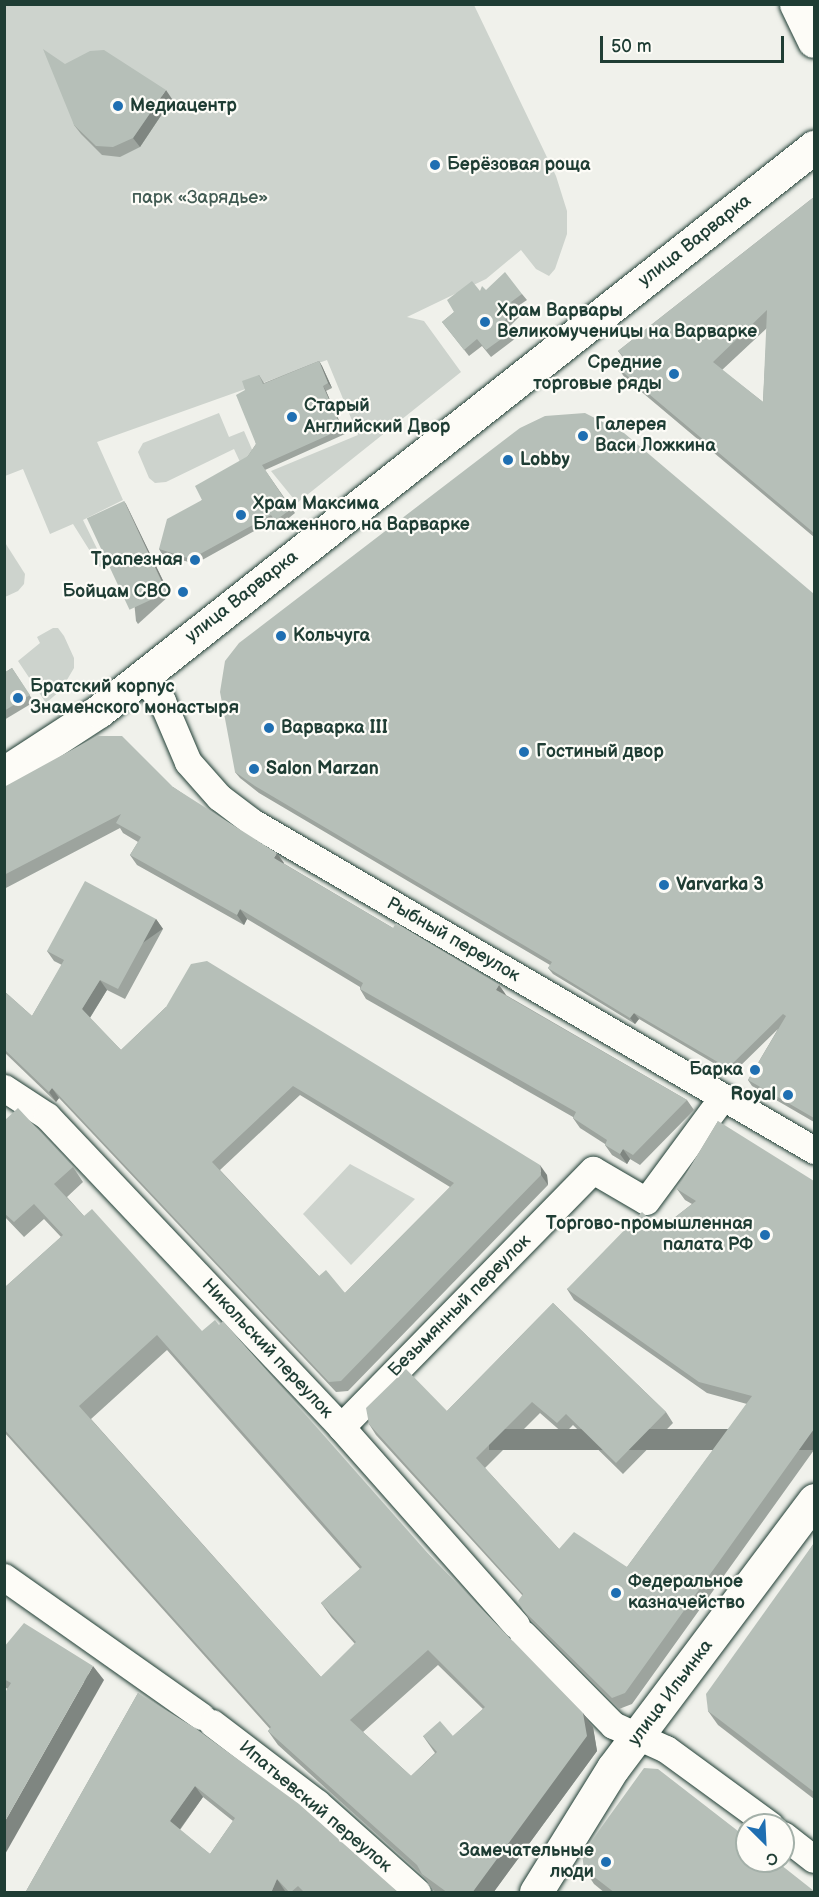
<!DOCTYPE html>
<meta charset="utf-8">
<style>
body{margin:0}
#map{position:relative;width:819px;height:1897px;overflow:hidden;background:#f0f1eb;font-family:"Balsamiq Sans",sans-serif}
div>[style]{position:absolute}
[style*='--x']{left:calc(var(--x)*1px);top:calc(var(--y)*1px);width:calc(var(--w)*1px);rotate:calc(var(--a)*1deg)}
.green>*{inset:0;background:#cdd3cd}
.roads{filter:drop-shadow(0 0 2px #1f3d34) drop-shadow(0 0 2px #1f3d34)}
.minor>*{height:27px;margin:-13.5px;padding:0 13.5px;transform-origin:13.5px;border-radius:13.5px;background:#fdfcf7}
.tertiary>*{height:33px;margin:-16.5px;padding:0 16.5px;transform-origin:16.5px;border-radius:16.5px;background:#fdfcf7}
.wall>*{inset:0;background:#9da49e}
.shaded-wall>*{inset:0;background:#7f8681;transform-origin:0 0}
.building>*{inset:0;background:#b6bfb8;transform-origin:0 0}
.dots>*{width:16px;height:16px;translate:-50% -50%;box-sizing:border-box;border:3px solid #fdfcf7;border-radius:50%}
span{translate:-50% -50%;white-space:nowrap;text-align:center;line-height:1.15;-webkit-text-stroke:4.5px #fdfcf7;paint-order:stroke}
.poi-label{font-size:18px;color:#1f3d34;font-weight:700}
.left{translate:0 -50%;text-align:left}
.right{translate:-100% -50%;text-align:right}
.park-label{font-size:18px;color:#425b53}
.street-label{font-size:18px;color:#1f3d34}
.frame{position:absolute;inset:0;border:6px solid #1f3d34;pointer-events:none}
.north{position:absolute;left:735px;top:1813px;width:60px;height:60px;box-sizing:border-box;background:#fdfcf7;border:2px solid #a4b0a9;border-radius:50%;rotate:156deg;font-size:16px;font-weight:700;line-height:24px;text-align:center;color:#1f3d34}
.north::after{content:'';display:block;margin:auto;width:21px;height:27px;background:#1f6fb2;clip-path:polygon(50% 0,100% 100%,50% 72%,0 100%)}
.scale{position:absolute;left:600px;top:36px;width:184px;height:27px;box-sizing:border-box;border:3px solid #1f3d34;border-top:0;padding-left:8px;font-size:18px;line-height:21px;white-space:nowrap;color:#1f3d34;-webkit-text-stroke:4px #fdfcf7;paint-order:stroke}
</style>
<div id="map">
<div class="green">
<i style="clip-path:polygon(5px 5px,474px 5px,556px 176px,567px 211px,567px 234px,555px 269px,549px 276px,536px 269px,521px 250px,486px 279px,407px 317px,424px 321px,461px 372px,297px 503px,271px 471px,358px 435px,327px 360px,97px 442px,123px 500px,83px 520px,105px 565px,100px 567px,73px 524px,50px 534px,23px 469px,5px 476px)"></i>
<i style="clip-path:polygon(219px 413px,229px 437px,244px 431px,254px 454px,240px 462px,234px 449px,166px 482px,155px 483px,149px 478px,138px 452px,143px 443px)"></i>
<i style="clip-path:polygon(4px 541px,25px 574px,24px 584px,18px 591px,5px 597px)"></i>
<i style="clip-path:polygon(53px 628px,58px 628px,64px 636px,74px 658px,74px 668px,61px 690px,46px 703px,18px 661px,40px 643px,37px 637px)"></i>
<i style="clip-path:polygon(350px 1164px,415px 1199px,351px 1265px,303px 1214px)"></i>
</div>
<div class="roads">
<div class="minor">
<i style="--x:142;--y:677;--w:31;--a:50"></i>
<i style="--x:162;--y:701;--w:66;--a:66.9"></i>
<i style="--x:188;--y:762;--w:47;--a:48.5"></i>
<i style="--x:219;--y:797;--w:41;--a:37.1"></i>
<i style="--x:252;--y:822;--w:651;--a:30.27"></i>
<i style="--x:4;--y:1088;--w:51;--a:33.1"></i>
<i style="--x:47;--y:1116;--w:428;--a:46.6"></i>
<i style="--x:341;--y:1427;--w:264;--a:48.5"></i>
<i style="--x:341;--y:1427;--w:360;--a:-45.6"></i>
<i style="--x:593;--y:1170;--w:61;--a:30.3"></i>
<i style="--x:646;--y:1201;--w:128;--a:-53.6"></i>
<i style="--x:4;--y:1577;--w:241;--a:35.2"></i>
<i style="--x:523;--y:1634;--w:128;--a:45.3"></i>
<i style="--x:613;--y:1725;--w:58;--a:24.4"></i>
<i style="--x:666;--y:1749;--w:129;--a:36.2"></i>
<i style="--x:212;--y:1723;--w:132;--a:37.3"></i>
<i style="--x:317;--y:1803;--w:134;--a:41.7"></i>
<i style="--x:783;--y:1835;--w:39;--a:38"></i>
</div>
<div class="tertiary">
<i style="--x:796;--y:4;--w:41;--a:64.1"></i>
<i style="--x:4;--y:773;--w:113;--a:-33.1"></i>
<i style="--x:99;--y:711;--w:911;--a:-38.27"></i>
<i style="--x:536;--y:1892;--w:146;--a:-58.2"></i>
<i style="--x:613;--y:1768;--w:335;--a:-53.1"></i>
</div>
</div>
<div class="wall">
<i style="clip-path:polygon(65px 64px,172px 99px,140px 147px,120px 157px,102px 155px,81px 134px,74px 125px)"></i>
<i style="clip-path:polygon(evenodd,814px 197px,814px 537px,625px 378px,618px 368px,625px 360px,618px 351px,814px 197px,767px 328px,763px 402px,722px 370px,767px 328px)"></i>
<i style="clip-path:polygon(486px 290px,522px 294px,527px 300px,515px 308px,520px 316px,510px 326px,516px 338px,491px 357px,482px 346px,469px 356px,442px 322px,480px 291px)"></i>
<i style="clip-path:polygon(319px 361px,322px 366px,332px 388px,326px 391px,345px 434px,265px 470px,295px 513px,279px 526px,274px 520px,195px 564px,162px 554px,159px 549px,202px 500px,248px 456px,256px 444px,245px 390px,259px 375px,264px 383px)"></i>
<i style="clip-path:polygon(124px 501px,170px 595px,138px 624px,136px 621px)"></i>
<i style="clip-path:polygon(814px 594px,814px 1122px,752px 1086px,748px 1080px,778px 1029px,732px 1074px,639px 1019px,635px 1024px,553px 974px,548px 968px,550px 965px,259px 793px,240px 778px,235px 772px)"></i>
<i style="clip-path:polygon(12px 668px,34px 702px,4px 720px,4px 673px)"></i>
<i style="clip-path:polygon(4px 787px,173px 787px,283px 863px,393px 928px,499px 985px,506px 995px,687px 1100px,694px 1110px,640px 1165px,630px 1159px,627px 1164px,612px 1155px,605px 1145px,605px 1144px,580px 1128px,573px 1118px,573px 1117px,366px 999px,360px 989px,360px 987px,247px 919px,244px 925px,137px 865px,130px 855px,138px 842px,123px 833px,120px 828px,4px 889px)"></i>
<i style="clip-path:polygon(evenodd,156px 919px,163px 929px,125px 999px,107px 990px,90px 1018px,121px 1050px,166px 1007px,547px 1175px,548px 1185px,348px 1391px,336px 1392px,59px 1098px,56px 1102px,4px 1052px,4px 991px,32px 1016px,62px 965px,54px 961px,47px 951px,156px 919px,300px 1095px,450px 1187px,345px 1293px,319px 1276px,220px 1170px,300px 1095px)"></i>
<i style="clip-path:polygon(evenodd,4px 1121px,73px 1167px,83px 1182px,67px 1197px,84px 1216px,432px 1558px,593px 1727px,597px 1751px,493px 1893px,437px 1893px,432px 1889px,424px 1877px,278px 1745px,268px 1731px,270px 1729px,4px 1432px,4px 1288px,61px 1237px,44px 1219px,24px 1237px,4px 1216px,4px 1121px,167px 1350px,360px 1569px,321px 1603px,332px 1618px,355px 1644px,321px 1677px,91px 1419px,167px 1350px,4px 1121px,438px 1665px,483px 1709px,453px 1736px,423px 1736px,435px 1753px,411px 1776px,363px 1732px,438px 1665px)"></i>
<i style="clip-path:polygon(718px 1121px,814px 1450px,632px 1704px,619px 1709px,531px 1621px,523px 1610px,522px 1595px,376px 1435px,369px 1424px,447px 1411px,553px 1303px,666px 1412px,673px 1423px,623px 1474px,573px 1425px,564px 1434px,540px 1413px,485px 1468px,559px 1549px,627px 1567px,747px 1404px,707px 1393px,574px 1300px,567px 1289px,660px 1229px,692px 1204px,685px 1200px,677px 1189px)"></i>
<i style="clip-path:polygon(814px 1543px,814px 1799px,718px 1725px,708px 1711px)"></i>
<i style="clip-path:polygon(4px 1647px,104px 1680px,8px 1689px,4px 1687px)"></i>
<i style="clip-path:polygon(evenodd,138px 1693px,399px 1893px,287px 1893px,285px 1891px,284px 1893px,25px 1893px,138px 1693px,203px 1797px,233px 1821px,210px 1854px,180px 1830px,203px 1797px)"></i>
<i style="clip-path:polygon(584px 1869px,814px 1893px,605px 1893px,594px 1884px)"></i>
</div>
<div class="shaded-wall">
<i style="clip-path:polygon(166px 90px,172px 99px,140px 147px,133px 138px)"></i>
<i style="clip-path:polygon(319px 361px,322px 366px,332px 388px,328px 383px)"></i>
<i style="clip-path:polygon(323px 386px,326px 391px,345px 434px,342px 429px)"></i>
<i style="clip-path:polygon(124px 501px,126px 504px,170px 595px,167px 592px)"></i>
<i style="clip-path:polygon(277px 853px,284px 863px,281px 868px,274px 858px)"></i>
<i style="clip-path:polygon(240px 909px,247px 919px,244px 925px,237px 915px)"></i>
<i style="left:156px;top:919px;width:12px;height:80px;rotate:55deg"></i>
<i style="clip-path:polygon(100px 980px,107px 990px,89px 1019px,82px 1009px)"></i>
<i style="clip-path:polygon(499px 985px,506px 995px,496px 990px)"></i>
<i style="clip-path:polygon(634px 1013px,639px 1019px,635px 1024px,630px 1018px)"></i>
<i style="clip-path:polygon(52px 1088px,59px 1098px,56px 1102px,49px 1092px)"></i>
<i style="clip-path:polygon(623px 1149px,630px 1159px,627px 1164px,620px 1154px)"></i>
<i style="clip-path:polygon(540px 1165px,547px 1175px,548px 1185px,541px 1175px)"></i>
<i style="left:814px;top:1429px;width:21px;height:325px;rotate:90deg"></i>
<i style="clip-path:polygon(93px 1666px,104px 1680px,4px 1856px,4px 1823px)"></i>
<i style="clip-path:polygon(583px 1713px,593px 1727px,597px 1751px,493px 1893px,472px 1893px)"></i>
<i style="clip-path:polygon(195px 1786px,203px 1797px,177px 1833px,170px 1821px)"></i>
<i style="clip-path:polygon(277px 1879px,285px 1891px,284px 1893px,271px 1893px)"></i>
</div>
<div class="building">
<i style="clip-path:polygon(43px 49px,65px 64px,90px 51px,104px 50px,166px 90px,133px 138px,113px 147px,96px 146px,74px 125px)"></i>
<i style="clip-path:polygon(evenodd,814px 197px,814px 533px,618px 368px,626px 359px,618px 351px,814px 197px,767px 310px,763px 402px,713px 362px,767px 310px)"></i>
<i style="clip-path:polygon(505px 272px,522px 294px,511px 302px,516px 310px,505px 320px,511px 332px,486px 350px,477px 339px,464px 350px,442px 322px,454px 312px,447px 300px,472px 281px,480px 291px,482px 286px,486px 290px)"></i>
<i style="clip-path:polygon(319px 361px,328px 383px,323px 386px,342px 429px,262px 465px,291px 509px,275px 521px,271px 515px,191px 559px,159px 549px,167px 519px,202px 500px,195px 486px,248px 456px,256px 444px,236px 395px,245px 390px,242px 381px,259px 375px,263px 384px)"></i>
<i style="clip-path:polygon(585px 413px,624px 433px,814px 594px,814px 1118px,748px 1080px,786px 1016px,783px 1014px,728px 1068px,634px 1013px,630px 1018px,548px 968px,552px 962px,255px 786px,235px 772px,220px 692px,225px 661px,239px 643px,520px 428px,545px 416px)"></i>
<i style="left:124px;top:501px;width:101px;height:41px;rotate:65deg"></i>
<i style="clip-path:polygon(12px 668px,30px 695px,4px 711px,4px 673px)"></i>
<i style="clip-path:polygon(97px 736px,122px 736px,173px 787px,277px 853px,274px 858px,393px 928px,396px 923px,499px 985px,496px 990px,687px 1100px,633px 1155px,623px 1149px,620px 1154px,605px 1145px,607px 1140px,573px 1118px,576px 1112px,360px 989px,363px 983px,240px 909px,237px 915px,130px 855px,141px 837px,116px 823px,121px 814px,4px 875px,4px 787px)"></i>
<i style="clip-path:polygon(evenodd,85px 881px,156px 919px,118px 989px,100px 980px,82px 1009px,121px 1050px,166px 1007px,191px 964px,207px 961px,540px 1165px,541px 1175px,341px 1381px,329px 1382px,52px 1088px,49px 1092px,4px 1049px,4px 991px,32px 1016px,64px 960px,47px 951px,85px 881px,293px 1086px,454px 1183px,345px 1293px,326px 1270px,319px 1276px,212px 1162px,293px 1086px)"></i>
<i style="clip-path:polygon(evenodd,18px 1108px,73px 1167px,54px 1184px,84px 1216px,92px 1209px,202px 1331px,215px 1320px,219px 1325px,223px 1321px,432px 1558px,583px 1713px,587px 1736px,472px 1893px,448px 1893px,422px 1874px,417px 1865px,268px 1731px,271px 1727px,4px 1429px,4px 1288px,63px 1235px,34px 1204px,14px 1222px,4px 1213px,4px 1121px,18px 1108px,157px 1335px,362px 1567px,321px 1603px,356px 1642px,321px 1677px,79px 1406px,157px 1335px,18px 1108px,428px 1650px,485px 1707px,453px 1736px,440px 1721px,423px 1736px,437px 1752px,411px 1776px,350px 1720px,428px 1650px)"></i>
<i style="clip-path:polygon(718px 1121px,814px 1181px,814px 1429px,625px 1693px,612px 1698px,523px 1610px,518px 1601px,523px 1594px,369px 1424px,366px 1408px,406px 1369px,447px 1411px,553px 1303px,666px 1412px,616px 1463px,566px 1414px,557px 1423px,532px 1402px,476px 1458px,559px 1549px,574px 1532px,627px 1567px,752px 1396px,699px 1382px,567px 1289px,642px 1212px,660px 1229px,696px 1201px,677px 1189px)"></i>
<i style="clip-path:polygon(814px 1543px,814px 1792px,708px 1711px,706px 1694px)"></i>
<i style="clip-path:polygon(24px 1623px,93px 1666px,4px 1823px,4px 1694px,11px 1683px,4px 1679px,4px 1647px)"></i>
<i style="clip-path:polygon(evenodd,138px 1693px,195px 1728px,299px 1804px,399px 1893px,305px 1893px,298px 1886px,290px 1893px,277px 1879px,271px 1893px,25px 1893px,138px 1693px,195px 1786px,235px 1818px,210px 1854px,170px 1821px,195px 1786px)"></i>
<i style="clip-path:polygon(644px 1768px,658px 1769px,747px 1838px,747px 1861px,776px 1861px,814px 1891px,814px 1893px,615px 1893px,584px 1869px,582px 1854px)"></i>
</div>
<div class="dots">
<i style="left:118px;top:106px;background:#1f6fb2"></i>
<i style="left:435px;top:165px;background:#1f6fb2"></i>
<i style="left:485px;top:322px;background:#1f6fb2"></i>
<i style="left:674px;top:374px;background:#1f6fb2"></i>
<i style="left:292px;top:417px;background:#1f6fb2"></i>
<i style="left:583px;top:436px;background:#1f6fb2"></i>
<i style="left:508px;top:460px;background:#1f6fb2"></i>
<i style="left:241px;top:515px;background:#1f6fb2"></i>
<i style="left:195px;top:560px;background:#1f6fb2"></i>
<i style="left:183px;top:592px;background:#1f6fb2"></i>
<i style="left:281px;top:636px;background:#1f6fb2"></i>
<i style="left:18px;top:698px;background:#1f6fb2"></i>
<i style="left:269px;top:728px;background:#1f6fb2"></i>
<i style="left:524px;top:752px;background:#1f6fb2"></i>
<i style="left:254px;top:769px;background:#1f6fb2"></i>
<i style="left:664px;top:885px;background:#1f6fb2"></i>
<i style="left:755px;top:1070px;background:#1f6fb2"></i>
<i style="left:788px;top:1095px;background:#1f6fb2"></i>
<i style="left:765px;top:1235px;background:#1f6fb2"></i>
<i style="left:616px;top:1593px;background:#1f6fb2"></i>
<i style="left:606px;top:1862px;background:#1f6fb2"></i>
</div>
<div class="poi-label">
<span class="left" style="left:130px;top:106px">Медиацентр</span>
<span class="left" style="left:447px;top:165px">Берёзовая роща</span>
<span class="left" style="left:497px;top:322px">Храм Варвары<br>Великомученицы на Варварке</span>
<span class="right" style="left:662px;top:374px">Средние<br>торговые ряды</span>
<span class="left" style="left:304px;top:417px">Старый<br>Английский Двор</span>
<span class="left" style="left:595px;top:436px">Галерея<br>Васи Ложкина</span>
<span class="left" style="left:520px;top:460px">Lobby</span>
<span class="left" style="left:253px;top:515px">Храм Максима<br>Блаженного на Варварке</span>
<span class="right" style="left:183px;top:560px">Трапезная</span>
<span class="right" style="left:171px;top:592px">Бойцам СВО</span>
<span class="left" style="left:293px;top:636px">Кольчуга</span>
<span class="left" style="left:30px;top:698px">Братский корпус<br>Знаменского монастыря</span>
<span class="left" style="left:281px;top:728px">Варварка III</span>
<span class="left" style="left:536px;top:752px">Гостиный двор</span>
<span class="left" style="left:266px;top:769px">Salon Marzan</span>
<span class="left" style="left:676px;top:885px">Varvarka 3</span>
<span class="right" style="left:743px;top:1070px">Барка</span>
<span class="right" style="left:776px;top:1095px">Royal</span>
<span class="right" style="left:753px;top:1235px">Торгово-промышленная<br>палата РФ</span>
<span class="left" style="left:628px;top:1593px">Федеральное<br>казначейство</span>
<span class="right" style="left:594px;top:1862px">Замечательные<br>люди</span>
</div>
<div class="park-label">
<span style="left:200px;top:198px">парк «Зарядье»</span>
</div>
<div class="street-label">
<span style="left:695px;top:241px;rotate:-38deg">улица Варварка</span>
<span style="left:242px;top:597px;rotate:-38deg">улица Варварка</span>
<span style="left:453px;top:940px;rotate:30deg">Рыбный переулок</span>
<span style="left:460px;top:1306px;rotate:-45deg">Безымянный переулок</span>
<span style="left:267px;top:1349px;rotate:47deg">Никольский переулок</span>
<span style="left:671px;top:1693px;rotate:-53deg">улица Ильинка</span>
<span style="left:315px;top:1807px;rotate:40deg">Ипатьевский переулок</span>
</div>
<div class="frame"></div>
<div class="north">С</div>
<div class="scale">50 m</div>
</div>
